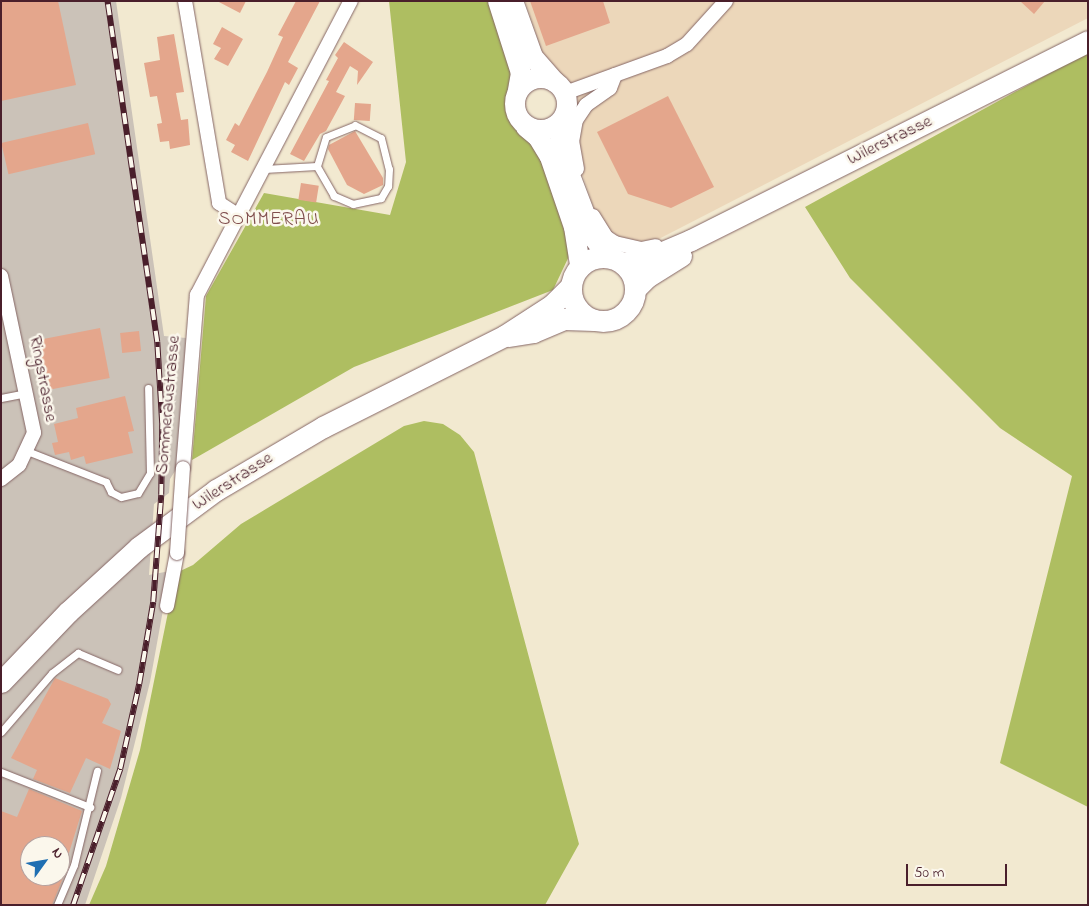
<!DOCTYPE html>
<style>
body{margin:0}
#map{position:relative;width:1089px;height:906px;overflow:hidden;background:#f2e9d0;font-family:"Indie Flower",sans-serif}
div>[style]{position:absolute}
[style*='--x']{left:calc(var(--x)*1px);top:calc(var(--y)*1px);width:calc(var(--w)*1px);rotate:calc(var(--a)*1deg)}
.built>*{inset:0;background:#ecd7ba}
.industrial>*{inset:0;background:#cbc2b8}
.green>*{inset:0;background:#aebe61}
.building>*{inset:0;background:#e4a68c;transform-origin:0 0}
.roads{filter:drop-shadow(0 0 1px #856665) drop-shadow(0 0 1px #856665)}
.lane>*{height:7px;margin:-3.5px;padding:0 3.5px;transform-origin:3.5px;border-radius:3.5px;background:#fff}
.street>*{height:14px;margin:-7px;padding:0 7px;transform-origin:7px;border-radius:7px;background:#fff}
.secondary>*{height:20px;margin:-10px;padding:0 10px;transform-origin:10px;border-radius:10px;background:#fff}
.secondary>.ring{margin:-10px;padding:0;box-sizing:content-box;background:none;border:20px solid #fff;border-radius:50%}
.primary>*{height:21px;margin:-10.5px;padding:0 10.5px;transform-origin:10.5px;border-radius:10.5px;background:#fff}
.primary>.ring{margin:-10.5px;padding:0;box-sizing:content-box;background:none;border:21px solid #fff;border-radius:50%}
.rail>*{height:5.5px;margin-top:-2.75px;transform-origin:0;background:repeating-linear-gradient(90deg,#fbf7ec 0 11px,#4a1f2b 0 22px);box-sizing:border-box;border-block:1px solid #4a1f2b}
.bridges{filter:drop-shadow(0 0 1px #856665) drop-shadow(0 0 1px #856665)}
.street-bridge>*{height:14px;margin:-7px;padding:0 7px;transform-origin:7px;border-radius:7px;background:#fff}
span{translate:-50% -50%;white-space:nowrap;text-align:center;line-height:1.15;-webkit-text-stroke:5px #fbf7ec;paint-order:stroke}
.street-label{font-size:18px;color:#4a1f2b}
.neighbourhood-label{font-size:19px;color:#804e4d;letter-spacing:1px}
.frame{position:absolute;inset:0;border:2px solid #4a1f2b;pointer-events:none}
.north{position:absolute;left:20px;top:836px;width:50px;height:50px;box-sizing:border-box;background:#fbf7ec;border:1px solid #b4a19f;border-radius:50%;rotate:58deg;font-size:14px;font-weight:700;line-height:20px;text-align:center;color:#4a1f2b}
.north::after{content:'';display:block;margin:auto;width:18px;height:22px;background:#1f6fb2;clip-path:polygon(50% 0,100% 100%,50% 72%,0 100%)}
.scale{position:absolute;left:906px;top:864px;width:101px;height:22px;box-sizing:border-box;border:2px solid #4a1f2b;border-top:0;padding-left:6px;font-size:15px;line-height:18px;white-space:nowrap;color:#4a1f2b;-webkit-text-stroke:4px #fbf7ec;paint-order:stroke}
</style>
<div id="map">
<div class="built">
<i style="clip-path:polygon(525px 1px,1088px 1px,1088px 18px,649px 244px,617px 237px,597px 218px)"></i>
</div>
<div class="industrial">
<i style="clip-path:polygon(evenodd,1px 1px,116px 1px,164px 336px,186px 338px,177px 468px,170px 479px,169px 493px,154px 504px,149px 575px,170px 571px,150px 682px,121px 798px,85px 905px,1px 905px,1px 1px,30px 846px,60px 846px,60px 876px,30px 876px,30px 846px)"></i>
</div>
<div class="green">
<i style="clip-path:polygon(389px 1px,489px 1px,512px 72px,510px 115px,540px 152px,571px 252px,553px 290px,354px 367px,192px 460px,206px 296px,264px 193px,390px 215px,406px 162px)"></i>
<i style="clip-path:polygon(1088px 52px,1088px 807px,1000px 763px,1072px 476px,1000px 428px,850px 278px,805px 207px)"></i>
<i style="clip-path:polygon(424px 421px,443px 424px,460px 435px,474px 452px,579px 844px,545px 905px,89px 905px,106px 866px,140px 750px,176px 573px,193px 565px,241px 524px,404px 426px)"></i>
</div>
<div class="building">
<i style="clip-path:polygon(1px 1px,58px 1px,76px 85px,1px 101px)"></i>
<i style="clip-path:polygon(217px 1px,246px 1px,240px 13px)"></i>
<i style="clip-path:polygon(296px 1px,320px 1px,288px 62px,298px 68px,289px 85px,285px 82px,248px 161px,231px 152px,235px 145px,226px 140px,235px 123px,239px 126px,267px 72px,283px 37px,278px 35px)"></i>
<i style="clip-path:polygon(530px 1px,603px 1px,610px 23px,546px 46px)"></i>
<i style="clip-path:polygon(1020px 1px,1045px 1px,1034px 14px)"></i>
<i style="clip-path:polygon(222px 27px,243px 39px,228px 66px,214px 59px,221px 48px,213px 44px)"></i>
<i style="clip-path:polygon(174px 34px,184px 92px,176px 93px,181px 120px,188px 119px,190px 145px,170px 149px,169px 141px,160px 142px,157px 124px,162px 123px,157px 96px,150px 97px,144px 63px,160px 60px,157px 37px)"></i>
<i style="clip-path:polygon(344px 42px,373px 62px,357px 85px,358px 71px,350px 66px,336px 92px,345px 96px,326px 131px,320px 134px,304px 161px,290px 154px,329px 81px,326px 80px,338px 58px,335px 55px)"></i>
<i style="clip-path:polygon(668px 96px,714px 187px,671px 208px,628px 194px,597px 132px)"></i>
<i style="left:355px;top:103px;width:16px;height:17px;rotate:4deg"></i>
<i style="left:88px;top:123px;width:32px;height:89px;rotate:77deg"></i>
<i style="clip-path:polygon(355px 131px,383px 178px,383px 185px,364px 194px,347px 185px,328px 149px,329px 145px)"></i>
<i style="left:301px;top:183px;width:18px;height:17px;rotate:9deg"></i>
<i style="left:100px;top:328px;width:51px;height:63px;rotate:79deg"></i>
<i style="left:139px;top:331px;width:20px;height:19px;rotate:84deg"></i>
<i style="clip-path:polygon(125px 396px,134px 431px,128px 432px,133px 453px,86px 464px,84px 456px,71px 460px,69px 452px,55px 455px,52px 443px,58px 442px,54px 424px,78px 418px,76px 408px)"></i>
<i style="clip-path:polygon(55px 678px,108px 699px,111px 704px,102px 723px,121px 731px,110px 769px,86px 758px,70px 793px,33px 779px,37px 770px,11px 758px)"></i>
<i style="clip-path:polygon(evenodd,29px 789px,82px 811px,68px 856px,69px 863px,52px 905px,1px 905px,1px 811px,17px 817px,29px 789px,30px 846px,60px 846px,60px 876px,30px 876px,30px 846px)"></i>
</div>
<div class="roads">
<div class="lane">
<i style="--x:264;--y:169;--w:53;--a:-3.2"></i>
<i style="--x:317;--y:166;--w:30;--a:-73"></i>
<i style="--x:326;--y:137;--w:31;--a:-22"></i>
<i style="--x:355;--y:125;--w:29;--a:27"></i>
<i style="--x:381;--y:138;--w:32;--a:76"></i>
<i style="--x:389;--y:169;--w:17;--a:93"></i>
<i style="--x:388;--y:186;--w:14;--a:120"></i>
<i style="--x:381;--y:198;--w:29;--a:168"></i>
<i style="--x:353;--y:204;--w:21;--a:-157"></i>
<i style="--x:334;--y:196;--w:34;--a:-120"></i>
<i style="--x:1;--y:398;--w:26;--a:-11"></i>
<i style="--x:27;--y:451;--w:85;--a:21.4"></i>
<i style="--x:106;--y:482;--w:11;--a:63"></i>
<i style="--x:111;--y:492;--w:11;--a:27"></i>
<i style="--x:121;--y:497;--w:17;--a:-13"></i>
<i style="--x:138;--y:493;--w:23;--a:-59"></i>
<i style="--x:150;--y:473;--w:85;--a:-91.3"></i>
<i style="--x:1;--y:732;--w:78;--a:-49.2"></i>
<i style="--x:52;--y:673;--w:33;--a:-38"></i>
<i style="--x:78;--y:653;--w:43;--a:23"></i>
<i style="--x:1;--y:772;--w:96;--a:21.5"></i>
<i style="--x:57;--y:905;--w:43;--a:-67"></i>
<i style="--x:74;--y:865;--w:97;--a:-76.3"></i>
</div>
<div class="street">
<i style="--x:185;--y:1;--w:205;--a:80.4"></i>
<i style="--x:219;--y:203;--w:24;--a:33"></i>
<i style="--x:565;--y:93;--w:109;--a:-19.9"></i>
<i style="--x:667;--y:56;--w:23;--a:-31"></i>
<i style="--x:687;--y:44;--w:58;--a:-47.8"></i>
<i style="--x:577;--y:169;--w:27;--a:-100"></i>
<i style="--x:572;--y:142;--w:22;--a:-80"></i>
<i style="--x:576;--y:120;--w:18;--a:-56"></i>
<i style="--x:586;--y:105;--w:29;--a:-35"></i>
<i style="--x:610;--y:88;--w:14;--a:-69"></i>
<i style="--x:593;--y:216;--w:25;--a:58"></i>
<i style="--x:606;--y:237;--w:11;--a:34"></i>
<i style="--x:615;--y:243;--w:27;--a:13"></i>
<i style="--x:641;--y:249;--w:15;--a:-11"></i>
<i style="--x:1;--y:276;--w:160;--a:78.1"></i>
<i style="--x:34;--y:433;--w:35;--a:115"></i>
<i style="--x:19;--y:465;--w:23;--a:142"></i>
<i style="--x:183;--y:468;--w:174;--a:-85.4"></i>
<i style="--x:197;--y:295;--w:332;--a:-62.4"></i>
<i style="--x:167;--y:606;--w:54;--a:-79.3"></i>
</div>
<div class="secondary">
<i style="--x:498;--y:1;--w:76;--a:72.3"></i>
<i style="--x:521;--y:73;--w:17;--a:100"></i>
<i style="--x:513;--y:1;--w:59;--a:70.3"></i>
<i style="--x:533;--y:57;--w:33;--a:49"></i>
<i class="ring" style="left:515px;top:78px;width:32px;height:32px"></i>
<i style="--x:563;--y:119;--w:23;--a:97"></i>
<i style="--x:560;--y:142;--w:29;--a:74"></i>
<i style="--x:568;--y:170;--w:73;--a:69.1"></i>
<i style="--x:594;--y:238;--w:24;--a:54"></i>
<i style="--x:526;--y:127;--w:16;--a:40"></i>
<i style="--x:538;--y:137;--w:23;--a:59"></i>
<i style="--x:550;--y:157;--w:74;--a:71.1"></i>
<i style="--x:574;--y:227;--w:38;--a:81"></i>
</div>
<div class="primary">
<i class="ring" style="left:571px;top:257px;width:43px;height:43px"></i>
<i style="--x:623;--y:263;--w:29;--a:-12"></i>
<i style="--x:651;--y:257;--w:43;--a:-23"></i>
<i style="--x:691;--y:240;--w:444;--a:-26.6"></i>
<i style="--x:635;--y:289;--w:17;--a:-45"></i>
<i style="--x:647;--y:277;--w:40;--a:-32"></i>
<i style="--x:509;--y:336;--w:24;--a:-9"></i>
<i style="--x:533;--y:332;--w:34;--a:-23"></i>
<i style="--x:564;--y:319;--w:30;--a:2"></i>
<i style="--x:1;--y:682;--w:97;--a:-46.3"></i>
<i style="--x:68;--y:612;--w:96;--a:-42.5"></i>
<i style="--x:139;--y:547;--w:96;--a:-36.5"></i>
<i style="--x:216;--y:490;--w:124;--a:-30.5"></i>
<i style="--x:323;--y:427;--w:203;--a:-26.7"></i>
<i style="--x:504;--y:336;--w:57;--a:-32.9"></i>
<i style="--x:552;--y:305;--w:27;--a:-45"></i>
</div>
</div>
<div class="rail">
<i style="--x:73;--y:905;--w:144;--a:-70.9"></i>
<i style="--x:120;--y:769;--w:87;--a:-77.4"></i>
<i style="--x:139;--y:684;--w:83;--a:-80.3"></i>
<i style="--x:153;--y:602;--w:107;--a:-85.7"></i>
<i style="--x:161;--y:495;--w:71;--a:-89.2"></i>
<i style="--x:162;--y:424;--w:82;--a:-93.5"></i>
<i style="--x:157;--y:342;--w:345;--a:-98.3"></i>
</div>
<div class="bridges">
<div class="street-bridge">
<i style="--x:177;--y:553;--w:85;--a:-86"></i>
</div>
</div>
<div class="street-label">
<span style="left:890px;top:141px;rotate:-26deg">Wilerstrasse</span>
<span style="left:42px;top:379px;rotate:79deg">Ringstrasse</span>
<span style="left:169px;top:405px;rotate:-85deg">Sommeraustrasse</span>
<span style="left:233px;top:482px;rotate:-33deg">Wilerstrasse</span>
</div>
<div class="neighbourhood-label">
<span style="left:269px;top:220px">SOMMERAU</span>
</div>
<div class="frame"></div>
<div class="north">N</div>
<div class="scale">50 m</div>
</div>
